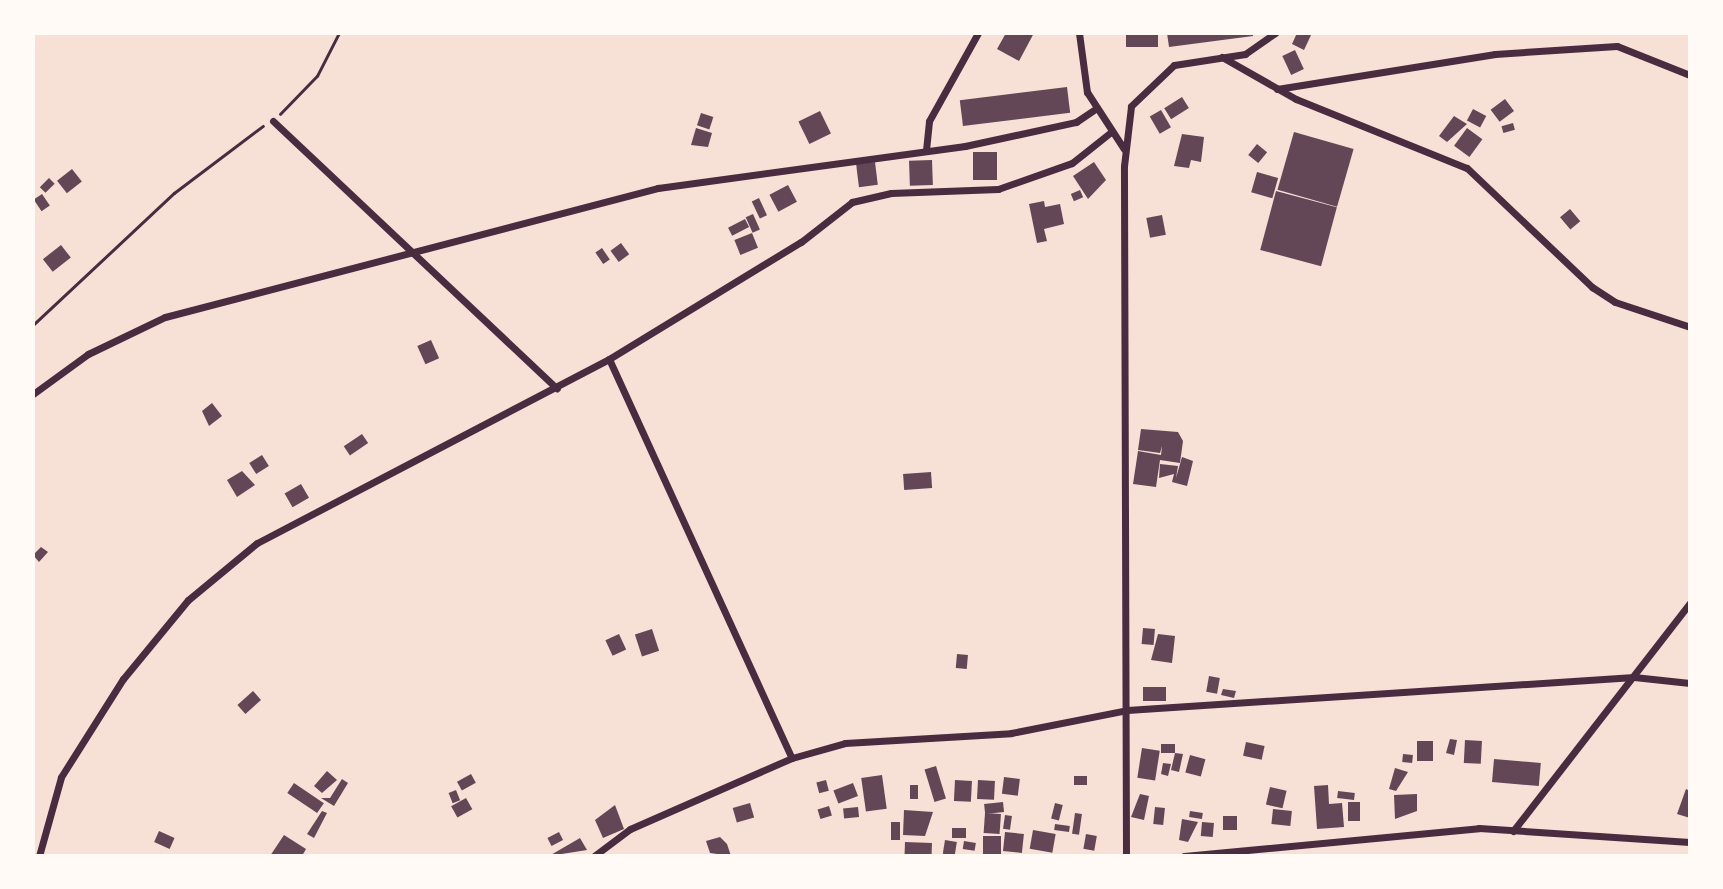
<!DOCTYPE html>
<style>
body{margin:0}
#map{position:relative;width:1723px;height:889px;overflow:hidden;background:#f7e1d7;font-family:"PT Sans Narrow",sans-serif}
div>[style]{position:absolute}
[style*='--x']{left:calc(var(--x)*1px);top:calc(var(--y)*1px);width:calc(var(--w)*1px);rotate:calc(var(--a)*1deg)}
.building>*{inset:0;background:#644757;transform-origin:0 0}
.path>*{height:2.5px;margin:-1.25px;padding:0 1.25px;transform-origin:1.25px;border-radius:1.25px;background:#4a2c40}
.minor>*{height:7px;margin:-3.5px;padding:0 3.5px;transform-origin:3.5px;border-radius:3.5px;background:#4a2c40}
span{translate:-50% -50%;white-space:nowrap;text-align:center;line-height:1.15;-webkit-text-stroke:7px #fffaf5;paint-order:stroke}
.frame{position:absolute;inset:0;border:35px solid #fffaf5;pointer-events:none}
</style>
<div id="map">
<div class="building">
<i style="clip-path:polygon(1006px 33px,1034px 33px,1019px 61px,997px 49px)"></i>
<i style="left:1126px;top:33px;width:32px;height:14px"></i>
<i style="clip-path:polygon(1167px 33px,1253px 33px,1253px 36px,1169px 47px)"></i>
<i style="clip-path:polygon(1297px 33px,1312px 33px,1304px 50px,1292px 44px)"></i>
<i style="left:1295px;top:50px;width:21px;height:14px;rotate:65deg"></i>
<i style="left:1067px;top:87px;width:26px;height:108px;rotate:83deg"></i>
<i style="left:1182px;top:97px;width:13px;height:21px;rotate:58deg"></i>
<i style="left:1505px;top:99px;width:15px;height:18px;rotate:53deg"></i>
<i style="left:1473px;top:109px;width:15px;height:13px;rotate:28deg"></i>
<i style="left:1161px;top:110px;width:20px;height:13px;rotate:60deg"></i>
<i style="left:820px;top:111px;width:25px;height:24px;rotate:64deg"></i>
<i style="left:701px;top:113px;width:13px;height:13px;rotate:18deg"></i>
<i style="clip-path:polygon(1454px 116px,1467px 124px,1447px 142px,1439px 136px)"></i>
<i style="left:1513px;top:123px;width:7px;height:12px;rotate:74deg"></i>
<i style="clip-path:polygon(696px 128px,712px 133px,708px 147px,691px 145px)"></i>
<i style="left:1467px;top:128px;width:19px;height:22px;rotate:36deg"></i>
<i style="left:1294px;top:132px;width:62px;height:60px;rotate:16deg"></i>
<i style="clip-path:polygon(1182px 134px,1204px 137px,1201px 162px,1191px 160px,1189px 168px,1174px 166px)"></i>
<i style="left:1257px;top:144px;width:13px;height:14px;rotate:39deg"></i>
<i style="left:973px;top:152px;width:24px;height:28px"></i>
<i style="left:932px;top:160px;width:25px;height:23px;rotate:88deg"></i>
<i style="left:875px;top:162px;width:23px;height:19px;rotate:83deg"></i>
<i style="clip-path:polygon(1094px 162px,1106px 180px,1088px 199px,1073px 176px)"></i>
<i style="left:72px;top:169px;width:16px;height:19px;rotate:52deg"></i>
<i style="left:1257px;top:172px;width:22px;height:21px;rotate:16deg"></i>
<i style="left:49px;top:178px;width:8px;height:13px;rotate:45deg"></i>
<i style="left:788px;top:185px;width:19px;height:21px;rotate:62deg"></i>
<i style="left:1080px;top:190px;width:8px;height:10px;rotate:67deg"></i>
<i style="left:1276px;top:191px;width:63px;height:61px;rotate:15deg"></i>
<i style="left:42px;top:194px;width:14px;height:10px;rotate:56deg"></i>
<i style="left:759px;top:198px;width:19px;height:8px;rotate:65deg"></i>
<i style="clip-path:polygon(1044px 201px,1045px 207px,1060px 204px,1064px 224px,1044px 229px,1047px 241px,1037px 243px,1029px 204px)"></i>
<i style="left:1570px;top:209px;width:16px;height:13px;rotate:50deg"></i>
<i style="left:753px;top:214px;width:17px;height:8px;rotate:66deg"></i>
<i style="left:1162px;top:215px;width:20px;height:16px;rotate:79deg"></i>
<i style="left:745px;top:219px;width:9px;height:19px;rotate:63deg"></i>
<i style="left:752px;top:233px;width:16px;height:19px;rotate:68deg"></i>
<i style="left:621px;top:243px;width:14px;height:13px;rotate:54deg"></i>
<i style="left:61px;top:245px;width:16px;height:23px;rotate:52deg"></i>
<i style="left:602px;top:248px;width:14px;height:8px;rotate:56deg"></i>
<i style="left:431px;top:340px;width:20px;height:15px;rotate:66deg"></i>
<i style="clip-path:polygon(212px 403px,222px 416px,209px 426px,202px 411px)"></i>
<i style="clip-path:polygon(1141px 429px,1178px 432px,1183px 441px,1180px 463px,1160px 460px,1156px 487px,1133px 484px,1138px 451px,1161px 455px,1162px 446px,1160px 453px,1138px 450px)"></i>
<i style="left:362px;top:434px;width:11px;height:22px;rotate:56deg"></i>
<i style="left:262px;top:455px;width:13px;height:15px;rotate:58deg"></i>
<i style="clip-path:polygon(1182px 457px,1193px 461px,1187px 486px,1172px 482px,1174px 474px,1159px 478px,1160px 464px,1178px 466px,1176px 478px)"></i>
<i style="clip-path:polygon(242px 471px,255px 485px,237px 497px,227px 480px)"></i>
<i style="left:931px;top:472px;width:16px;height:28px;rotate:86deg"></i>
<i style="left:301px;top:484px;width:16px;height:19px;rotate:60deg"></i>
<i style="clip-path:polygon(41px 547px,48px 552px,39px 562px,33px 555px)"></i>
<i style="left:1143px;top:628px;width:12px;height:16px;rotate:5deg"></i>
<i style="left:652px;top:629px;width:23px;height:18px;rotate:72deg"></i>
<i style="left:619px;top:634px;width:17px;height:15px;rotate:65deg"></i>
<i style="clip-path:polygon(1158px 634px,1175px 636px,1172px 663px,1151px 660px)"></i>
<i style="left:957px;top:654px;width:11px;height:14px;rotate:5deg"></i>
<i style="left:1209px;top:676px;width:11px;height:16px;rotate:10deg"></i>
<i style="left:1143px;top:687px;width:23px;height:14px"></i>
<i style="clip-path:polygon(1223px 689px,1236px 691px,1234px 698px,1221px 695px)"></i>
<i style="left:253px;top:691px;width:12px;height:21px;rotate:48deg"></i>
<i style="clip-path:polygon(1450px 739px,1457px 740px,1454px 755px,1446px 753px)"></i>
<i style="left:1465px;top:740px;width:17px;height:23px;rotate:3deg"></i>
<i style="left:1417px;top:741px;width:16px;height:20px"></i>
<i style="left:1246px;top:742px;width:19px;height:14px;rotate:12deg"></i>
<i style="clip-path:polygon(1161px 744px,1175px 744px,1175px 753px,1183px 754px,1179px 772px,1171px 770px,1175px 753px,1161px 753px)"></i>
<i style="left:1142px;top:748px;width:18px;height:30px;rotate:9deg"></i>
<i style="left:1403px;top:754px;width:10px;height:8px;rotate:6deg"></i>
<i style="left:1190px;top:755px;width:16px;height:18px;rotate:15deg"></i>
<i style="left:1494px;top:759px;width:47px;height:23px;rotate:5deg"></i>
<i style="clip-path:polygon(1163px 763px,1171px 764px,1168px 776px,1161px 774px)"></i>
<i style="left:936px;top:766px;width:34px;height:12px;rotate:73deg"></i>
<i style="clip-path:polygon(1395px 768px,1408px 772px,1396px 791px,1389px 789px)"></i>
<i style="clip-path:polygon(327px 771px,337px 780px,322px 793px,314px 786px)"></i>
<i style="left:471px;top:774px;width:10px;height:16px;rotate:61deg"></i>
<i style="left:882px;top:775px;width:34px;height:21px;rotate:82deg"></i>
<i style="left:1074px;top:776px;width:13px;height:9px"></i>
<i style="left:1004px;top:777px;width:16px;height:17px;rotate:7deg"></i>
<i style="clip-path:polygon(342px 779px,348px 783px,334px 806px,321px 798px,330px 798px)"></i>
<i style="left:826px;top:780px;width:11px;height:10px;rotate:75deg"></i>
<i style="left:955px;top:780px;width:17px;height:21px;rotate:3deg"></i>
<i style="left:978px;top:780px;width:17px;height:19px;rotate:3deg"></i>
<i style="left:294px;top:783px;width:36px;height:12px;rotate:34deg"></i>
<i style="left:853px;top:783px;width:14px;height:21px;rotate:69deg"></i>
<i style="left:910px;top:785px;width:8px;height:14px"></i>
<i style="clip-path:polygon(1328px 785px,1329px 804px,1342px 803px,1344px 827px,1317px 829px,1314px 786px)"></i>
<i style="left:1270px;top:787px;width:17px;height:18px;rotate:13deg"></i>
<i style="clip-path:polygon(1686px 789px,1690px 791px,1690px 818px,1677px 814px)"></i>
<i style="left:456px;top:790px;width:11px;height:8px;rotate:68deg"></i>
<i style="left:1338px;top:791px;width:17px;height:7px;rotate:7deg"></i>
<i style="clip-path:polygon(1140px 794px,1149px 796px,1144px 820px,1131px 817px)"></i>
<i style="clip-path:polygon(1417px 794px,1417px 811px,1395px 819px,1394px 795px)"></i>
<i style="left:466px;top:798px;width:13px;height:17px;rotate:61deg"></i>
<i style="left:1003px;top:802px;width:10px;height:19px;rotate:84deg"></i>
<i style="left:1348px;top:802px;width:12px;height:19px"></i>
<i style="left:750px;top:803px;width:15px;height:18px;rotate:74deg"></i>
<i style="left:1055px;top:803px;width:8px;height:16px;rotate:14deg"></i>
<i style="clip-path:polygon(615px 805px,624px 829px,603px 838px,595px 820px)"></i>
<i style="left:829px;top:806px;width:10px;height:12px;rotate:73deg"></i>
<i style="left:858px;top:807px;width:10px;height:15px;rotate:84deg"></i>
<i style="left:1155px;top:807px;width:10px;height:17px;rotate:6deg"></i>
<i style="left:1273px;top:809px;width:19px;height:15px;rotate:6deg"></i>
<i style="clip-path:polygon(904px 810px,933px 812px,925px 836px,903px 835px)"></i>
<i style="clip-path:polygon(322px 811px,327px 813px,314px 838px,307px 834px)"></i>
<i style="left:1190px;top:811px;width:13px;height:6px;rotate:9deg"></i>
<i style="left:985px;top:813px;width:16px;height:20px;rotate:4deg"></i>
<i style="left:1075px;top:813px;width:7px;height:21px;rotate:8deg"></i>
<i style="left:1005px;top:815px;width:7px;height:14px;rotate:8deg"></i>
<i style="left:1223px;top:816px;width:14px;height:14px"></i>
<i style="clip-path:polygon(1182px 819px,1198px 822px,1188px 842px,1179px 840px)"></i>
<i style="left:891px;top:822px;width:9px;height:18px"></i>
<i style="left:1202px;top:822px;width:12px;height:14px;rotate:5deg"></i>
<i style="left:1055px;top:824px;width:15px;height:6px;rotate:8deg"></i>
<i style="left:952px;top:828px;width:14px;height:10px"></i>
<i style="left:1033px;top:830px;width:23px;height:19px;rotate:10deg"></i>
<i style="left:159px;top:831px;width:17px;height:12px;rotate:24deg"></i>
<i style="left:559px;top:832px;width:9px;height:13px;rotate:63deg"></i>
<i style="left:1005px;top:832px;width:19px;height:19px;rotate:6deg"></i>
<i style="left:1086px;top:834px;width:11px;height:15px;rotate:10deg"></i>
<i style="clip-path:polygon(284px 835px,306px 849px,302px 856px,270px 856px)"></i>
<i style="left:983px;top:836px;width:18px;height:20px"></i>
<i style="clip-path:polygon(720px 837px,727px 844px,731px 856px,710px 853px,706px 841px)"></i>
<i style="clip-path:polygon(580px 838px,587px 850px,549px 856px)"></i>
<i style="left:945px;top:840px;width:12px;height:14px;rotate:9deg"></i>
<i style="left:964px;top:841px;width:12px;height:8px;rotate:9deg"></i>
<i style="left:905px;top:842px;width:27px;height:14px;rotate:2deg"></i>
</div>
<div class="path">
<i style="--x:280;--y:114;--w:53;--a:-45.8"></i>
<i style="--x:317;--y:76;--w:48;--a:-62.9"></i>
<i style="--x:33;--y:325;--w:193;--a:-43.1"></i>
<i style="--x:174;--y:193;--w:111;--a:-37"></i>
</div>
<div class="minor">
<i style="--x:1079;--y:33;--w:60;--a:82.3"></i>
<i style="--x:1087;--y:92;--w:68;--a:57"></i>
<i style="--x:1222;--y:57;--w:85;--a:29.6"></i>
<i style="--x:1296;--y:99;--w:184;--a:22"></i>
<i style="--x:1467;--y:168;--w:173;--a:43.6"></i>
<i style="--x:1592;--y:287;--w:27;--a:33"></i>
<i style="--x:1615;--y:302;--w:79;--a:18.4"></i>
<i style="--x:1277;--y:89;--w:221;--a:-9.1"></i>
<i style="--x:1495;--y:54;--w:122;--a:-3.8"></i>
<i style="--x:1617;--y:46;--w:79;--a:21.7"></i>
<i style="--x:273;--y:121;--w:390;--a:43.3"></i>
<i style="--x:926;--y:150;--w:29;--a:-84"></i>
<i style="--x:929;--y:121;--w:101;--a:-60.9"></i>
<i style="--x:609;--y:359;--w:439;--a:65.4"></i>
<i style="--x:33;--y:394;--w:68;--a:-36"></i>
<i style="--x:88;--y:354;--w:85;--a:-25.7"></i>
<i style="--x:165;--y:317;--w:510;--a:-14.66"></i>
<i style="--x:658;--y:188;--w:310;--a:-7.8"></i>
<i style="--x:965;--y:146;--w:114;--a:-12.2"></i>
<i style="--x:1076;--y:122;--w:23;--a:-34"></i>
<i style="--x:1513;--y:831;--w:289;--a:-52.2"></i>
<i style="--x:39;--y:856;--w:82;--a:-74.4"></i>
<i style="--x:61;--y:777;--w:116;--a:-57.7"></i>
<i style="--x:123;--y:679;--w:102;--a:-50.6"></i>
<i style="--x:188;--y:600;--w:89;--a:-39.6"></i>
<i style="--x:257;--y:543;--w:397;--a:-27.6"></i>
<i style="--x:609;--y:359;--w:225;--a:-31.4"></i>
<i style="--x:801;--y:242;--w:65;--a:-38.1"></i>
<i style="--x:852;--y:202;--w:40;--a:-13"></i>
<i style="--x:891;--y:193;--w:107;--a:-2.1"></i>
<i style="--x:998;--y:189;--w:78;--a:-19.4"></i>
<i style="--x:1072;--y:163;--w:50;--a:-38.5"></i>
<i style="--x:594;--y:856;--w:45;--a:-36.9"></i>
<i style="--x:630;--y:829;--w:177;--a:-23.7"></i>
<i style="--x:792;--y:758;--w:55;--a:-15.8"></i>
<i style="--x:845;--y:743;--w:166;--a:-3.4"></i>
<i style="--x:1011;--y:733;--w:118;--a:-11.2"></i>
<i style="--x:1127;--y:710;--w:508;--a:-3.72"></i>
<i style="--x:1634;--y:677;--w:56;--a:6.1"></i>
<i style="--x:1126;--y:856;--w:690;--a:-90.17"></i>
<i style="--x:1124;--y:166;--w:60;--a:-83.3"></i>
<i style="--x:1131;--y:106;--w:59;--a:-43.6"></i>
<i style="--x:1174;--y:65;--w:72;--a:-8.8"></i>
<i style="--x:1245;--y:54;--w:37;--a:-35"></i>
<i style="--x:1184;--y:856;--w:296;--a:-5.4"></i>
<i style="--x:1479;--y:828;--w:211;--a:3.8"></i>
</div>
<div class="frame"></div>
</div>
